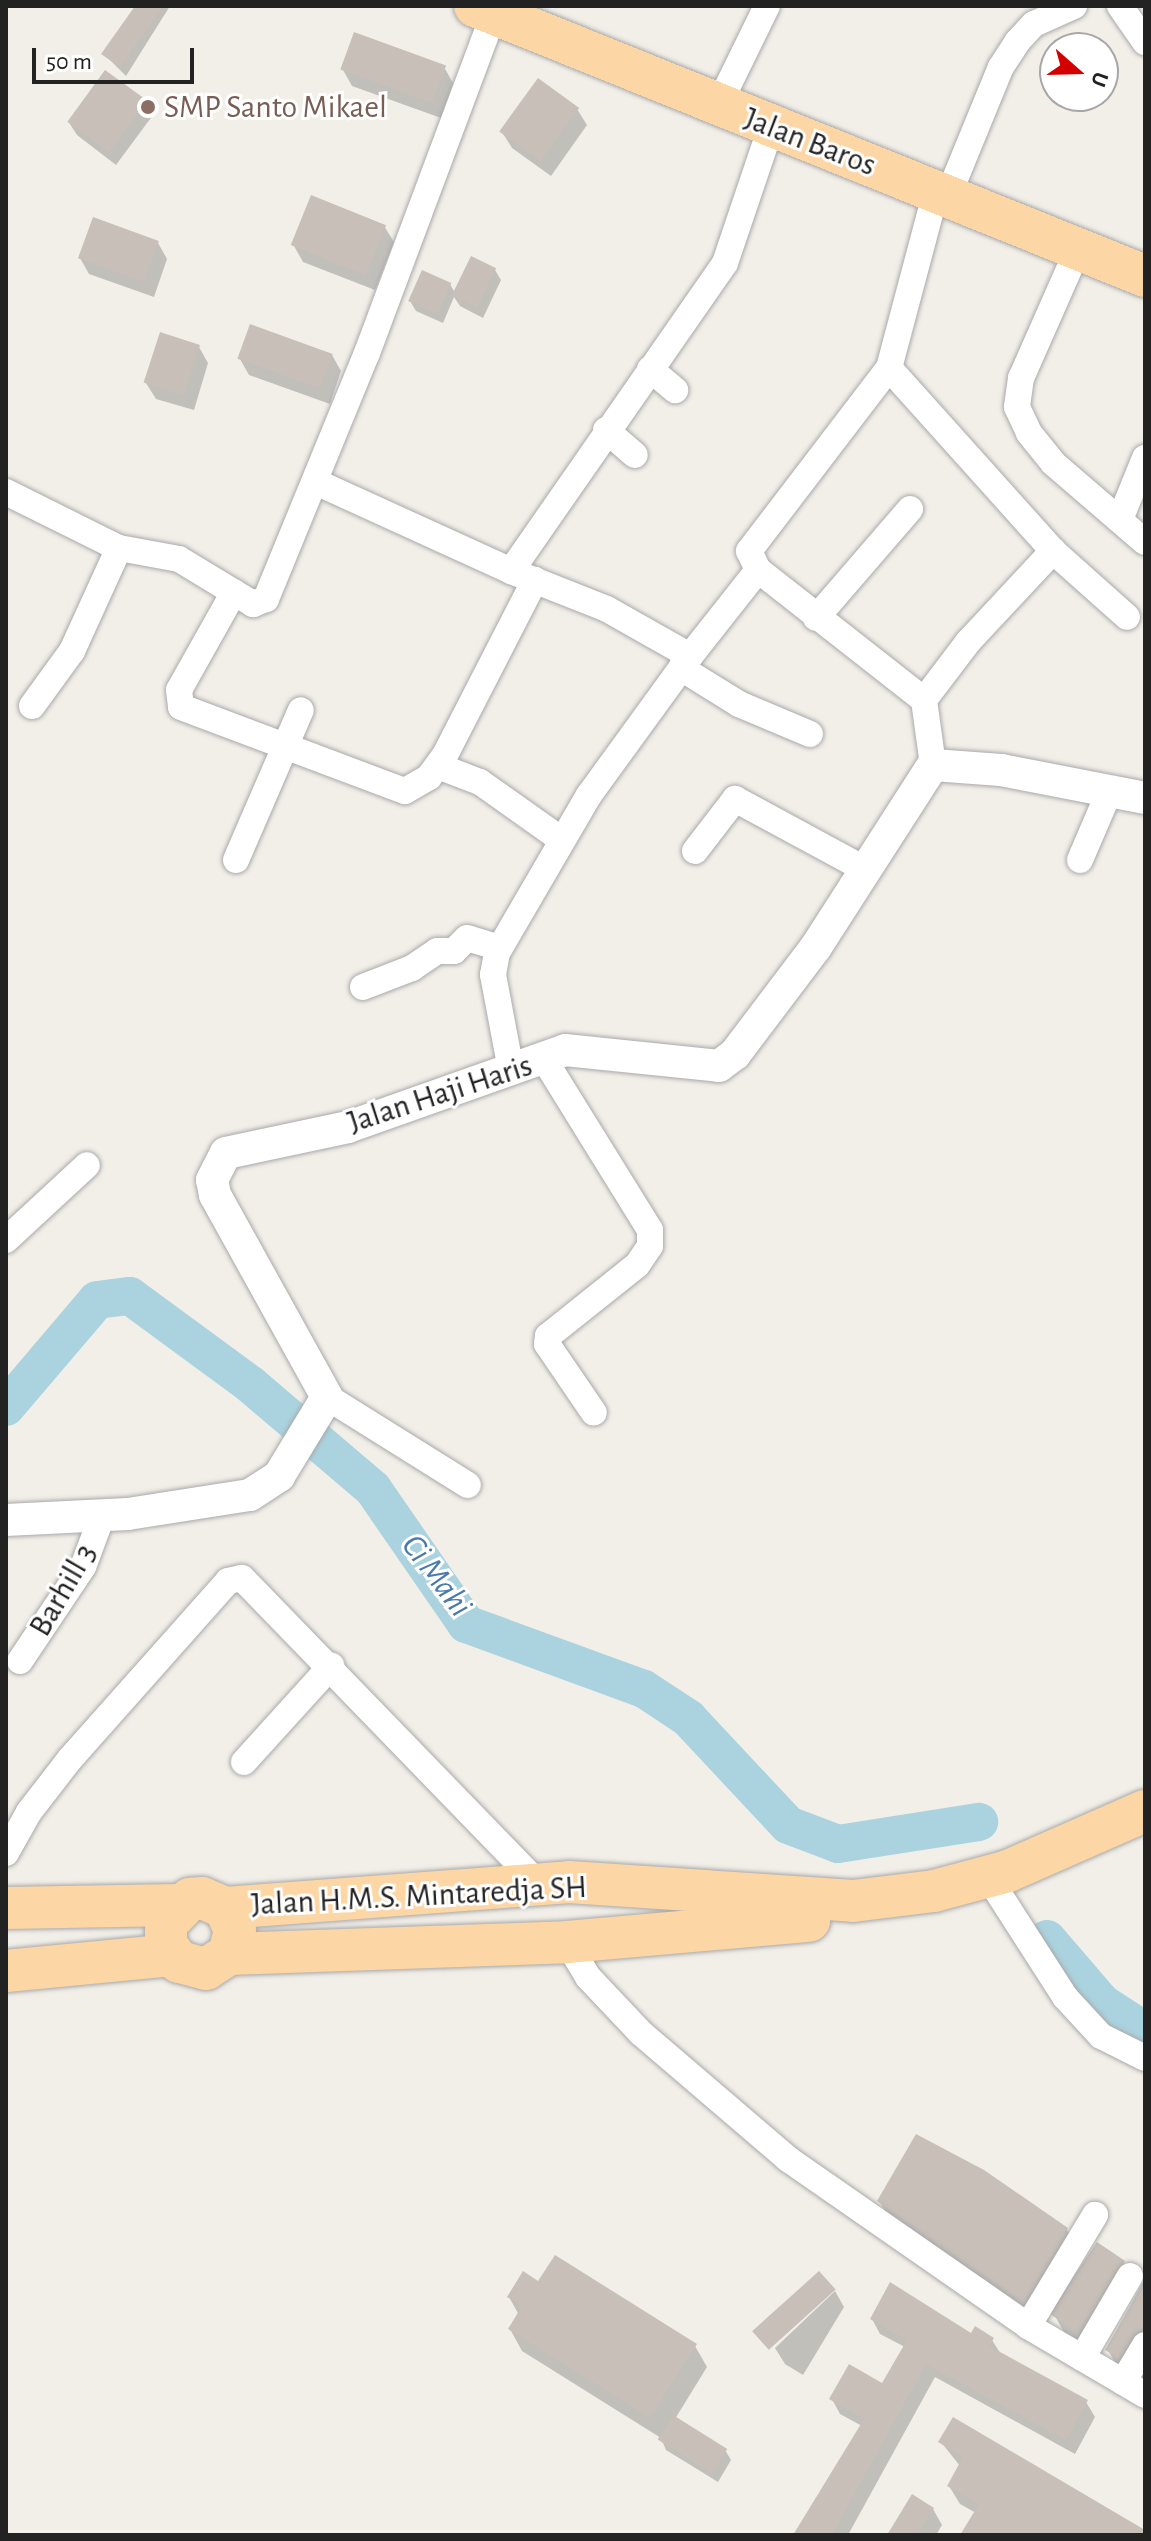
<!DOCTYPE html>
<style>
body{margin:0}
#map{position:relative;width:1151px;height:2541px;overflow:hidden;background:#f2efe9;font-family:"Alegreya Sans",sans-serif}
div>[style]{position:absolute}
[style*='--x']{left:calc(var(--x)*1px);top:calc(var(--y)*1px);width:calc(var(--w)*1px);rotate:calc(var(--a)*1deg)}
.shadow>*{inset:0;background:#0003}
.river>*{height:38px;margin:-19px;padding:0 19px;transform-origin:19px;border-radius:19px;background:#aad3df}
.building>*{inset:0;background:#c7bfb8;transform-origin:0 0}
.roads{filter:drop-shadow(0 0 2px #a9a9a9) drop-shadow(0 0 2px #a9a9a9)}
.minor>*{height:26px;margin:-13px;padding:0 13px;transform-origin:13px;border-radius:13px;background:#fff}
.tertiary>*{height:32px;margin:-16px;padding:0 16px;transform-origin:16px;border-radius:16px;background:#fff}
.primary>*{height:42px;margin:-21px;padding:0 21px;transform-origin:21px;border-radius:21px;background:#fcd6a4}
.dots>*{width:22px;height:22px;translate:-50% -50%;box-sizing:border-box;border:4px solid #fff;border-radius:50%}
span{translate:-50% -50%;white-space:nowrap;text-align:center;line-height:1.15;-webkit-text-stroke:6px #fff;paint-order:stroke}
.education-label{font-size:32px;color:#785e54}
.left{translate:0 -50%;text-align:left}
.street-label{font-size:32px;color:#222}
.water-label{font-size:34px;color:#4a7aab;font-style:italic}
.frame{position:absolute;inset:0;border:8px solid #222;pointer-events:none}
.north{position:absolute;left:1039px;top:32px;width:80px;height:80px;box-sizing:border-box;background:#fff;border:2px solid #a7a7a7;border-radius:50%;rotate:110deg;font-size:22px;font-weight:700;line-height:32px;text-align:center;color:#222}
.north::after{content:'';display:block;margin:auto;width:28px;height:36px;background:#d40000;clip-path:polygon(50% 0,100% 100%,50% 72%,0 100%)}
.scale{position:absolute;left:32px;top:48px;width:162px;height:36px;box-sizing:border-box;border:4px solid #222;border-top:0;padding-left:10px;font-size:24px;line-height:28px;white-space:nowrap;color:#222;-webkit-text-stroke:6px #fff;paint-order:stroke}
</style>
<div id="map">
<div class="shadow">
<i style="clip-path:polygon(137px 6px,170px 6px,126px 76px,104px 54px)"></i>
<i style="clip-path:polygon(444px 67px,453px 83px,441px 118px,352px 86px,343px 70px)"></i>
<i style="clip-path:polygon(145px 101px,153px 115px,116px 165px,77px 135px,68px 121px)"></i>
<i style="clip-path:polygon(577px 109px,587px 125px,551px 176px,512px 148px,502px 132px)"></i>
<i style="clip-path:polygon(384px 226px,394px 242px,375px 290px,303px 262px,294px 246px)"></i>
<i style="clip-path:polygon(158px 243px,167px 259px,154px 297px,89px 274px,80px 258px)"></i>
<i style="clip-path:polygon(495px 270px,501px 280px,483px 318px,460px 306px,454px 297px,443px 323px,416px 311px,410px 301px,450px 284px,455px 293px)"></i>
<i style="clip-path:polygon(199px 347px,208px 363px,194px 410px,156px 399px,146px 383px)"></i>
<i style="clip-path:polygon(332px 355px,341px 371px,330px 404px,249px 375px,240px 359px)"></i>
<i style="clip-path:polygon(879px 2201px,1067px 2230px,1076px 2246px,1033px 2317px,889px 2217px)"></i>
<i style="clip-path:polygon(1124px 2263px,1133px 2279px,1088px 2346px,1064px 2332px,1055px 2316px)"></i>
<i style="clip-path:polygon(1145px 2278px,1145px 2348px,1117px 2366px,1108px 2350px)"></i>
<i style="clip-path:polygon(539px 2284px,695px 2346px,707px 2367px,675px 2419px,725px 2450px,731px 2460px,718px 2482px,666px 2450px,661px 2438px,522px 2351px,510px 2329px,519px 2315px,509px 2297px)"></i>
<i style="clip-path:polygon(835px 2291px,844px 2307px,803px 2375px,785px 2364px,775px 2348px)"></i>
<i style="clip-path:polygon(872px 2319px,992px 2340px,1002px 2356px,1086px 2402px,1095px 2417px,1075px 2454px,935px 2377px,848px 2535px,795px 2535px,862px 2426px,840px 2414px,832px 2399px,883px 2386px,905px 2347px,880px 2334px)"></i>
<i style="clip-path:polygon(941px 2442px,1145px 2532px,1145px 2535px,962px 2535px,976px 2513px,960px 2504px,949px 2486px,960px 2466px)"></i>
<i style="clip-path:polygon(933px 2509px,942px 2525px,936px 2535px,889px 2535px)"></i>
</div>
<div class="river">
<i style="--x:6;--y:1407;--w:140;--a:-49.6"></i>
<i style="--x:97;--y:1300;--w:33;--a:-7"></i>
<i style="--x:130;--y:1296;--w:150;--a:36.3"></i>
<i style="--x:251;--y:1385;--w:160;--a:40.4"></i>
<i style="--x:373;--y:1489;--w:164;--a:55.4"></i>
<i style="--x:466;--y:1624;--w:189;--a:20.1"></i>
<i style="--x:644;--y:1689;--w:53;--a:33.4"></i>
<i style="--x:688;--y:1718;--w:146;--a:46.9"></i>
<i style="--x:788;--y:1825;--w:53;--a:20.8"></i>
<i style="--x:838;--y:1844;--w:143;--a:-8.9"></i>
<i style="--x:1047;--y:1939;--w:84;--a:49.3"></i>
<i style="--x:1102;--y:2003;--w:51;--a:33.1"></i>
</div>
<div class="building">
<i style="clip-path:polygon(135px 6px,163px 6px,120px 67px,101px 54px)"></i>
<i style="left:354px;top:32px;width:98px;height:40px;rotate:20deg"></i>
<i style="left:105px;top:70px;width:52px;height:64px;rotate:36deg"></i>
<i style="left:538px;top:78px;width:51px;height:66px;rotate:36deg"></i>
<i style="left:311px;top:195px;width:81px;height:54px;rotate:22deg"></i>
<i style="left:93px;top:217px;width:70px;height:44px;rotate:20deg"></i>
<i style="left:471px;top:256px;width:28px;height:44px;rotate:26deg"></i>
<i style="left:422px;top:270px;width:32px;height:34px;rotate:24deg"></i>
<i style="left:250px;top:324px;width:88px;height:37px;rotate:20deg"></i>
<i style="left:160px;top:332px;width:42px;height:53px;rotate:18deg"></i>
<i style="clip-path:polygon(916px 2134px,984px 2170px,1068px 2228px,1024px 2302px,877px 2201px)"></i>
<i style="left:1097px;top:2242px;width:34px;height:86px;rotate:34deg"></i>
<i style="clip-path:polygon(555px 2255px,697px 2344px,650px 2418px,508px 2329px,522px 2306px,507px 2297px,523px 2271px,538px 2281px)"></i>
<i style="left:819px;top:2271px;width:25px;height:90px;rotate:48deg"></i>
<i style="clip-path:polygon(1145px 2280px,1145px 2329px,1132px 2336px,1119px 2358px,1105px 2350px)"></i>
<i style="clip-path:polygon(890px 2282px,971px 2333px,975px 2326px,994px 2338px,989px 2346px,1088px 2400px,1066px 2440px,926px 2364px,832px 2535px,793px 2535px,864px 2419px,829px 2399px,849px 2364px,882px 2383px,907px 2340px,870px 2319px)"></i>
<i style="left:673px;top:2415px;width:64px;height:29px;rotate:32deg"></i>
<i style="clip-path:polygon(953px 2417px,1145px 2530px,1145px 2535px,960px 2535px,979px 2504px,947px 2486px,963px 2457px,938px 2442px)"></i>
<i style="clip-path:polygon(912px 2494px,934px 2508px,917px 2535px,887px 2535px)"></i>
</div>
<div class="roads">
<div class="minor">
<i style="--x:1120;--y:6;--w:44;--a:55.2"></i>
<i style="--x:718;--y:106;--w:111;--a:-63.9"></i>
<i style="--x:948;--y:196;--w:139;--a:-67.7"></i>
<i style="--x:1001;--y:67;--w:30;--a:-57"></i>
<i style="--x:1017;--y:42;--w:25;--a:-47"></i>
<i style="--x:1034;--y:24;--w:44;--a:-24.2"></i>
<i style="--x:1078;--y:249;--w:141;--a:113.8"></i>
<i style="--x:1021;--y:378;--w:29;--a:98"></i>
<i style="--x:1017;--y:407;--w:29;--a:65"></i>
<i style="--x:1029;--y:433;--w:38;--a:51"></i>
<i style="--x:1053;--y:463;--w:121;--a:40.7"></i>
<i style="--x:889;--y:368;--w:246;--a:48.1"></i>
<i style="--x:1053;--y:551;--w:99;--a:41.7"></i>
<i style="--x:650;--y:369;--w:33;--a:40"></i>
<i style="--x:606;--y:430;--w:38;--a:41"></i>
<i style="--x:316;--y:482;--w:214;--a:24.5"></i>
<i style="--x:6;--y:492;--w:126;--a:26.4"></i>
<i style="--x:119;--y:548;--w:61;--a:10.4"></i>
<i style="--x:179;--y:559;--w:87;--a:31.3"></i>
<i style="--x:253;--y:604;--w:14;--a:-21"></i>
<i style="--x:266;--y:599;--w:266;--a:-67.7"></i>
<i style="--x:367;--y:353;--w:362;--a:-69.5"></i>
<i style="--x:1121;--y:517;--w:64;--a:-67.9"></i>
<i style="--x:758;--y:570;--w:110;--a:128.3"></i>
<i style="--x:690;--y:656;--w:95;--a:-150.5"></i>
<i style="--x:607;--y:609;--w:103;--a:-158.4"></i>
<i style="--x:511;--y:571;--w:375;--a:-55.2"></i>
<i style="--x:725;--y:263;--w:144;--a:-71.3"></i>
<i style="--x:234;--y:592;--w:112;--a:119.3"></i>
<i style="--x:179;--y:690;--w:17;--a:83"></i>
<i style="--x:181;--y:707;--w:239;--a:20.6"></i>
<i style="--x:405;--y:791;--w:28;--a:-30"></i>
<i style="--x:429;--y:777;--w:27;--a:-54"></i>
<i style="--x:445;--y:755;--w:197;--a:-62.8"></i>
<i style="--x:816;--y:618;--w:144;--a:-49.2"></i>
<i style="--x:681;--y:668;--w:68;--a:31.8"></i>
<i style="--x:739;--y:704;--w:77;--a:22.9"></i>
<i style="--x:924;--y:700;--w:73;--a:-52.8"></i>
<i style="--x:968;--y:642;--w:125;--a:-47"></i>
<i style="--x:32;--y:706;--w:68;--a:-54"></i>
<i style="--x:72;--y:651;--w:113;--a:-65.5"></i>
<i style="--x:933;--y:765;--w:66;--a:-97.9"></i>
<i style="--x:924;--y:700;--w:211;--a:-141.9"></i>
<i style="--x:758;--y:570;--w:21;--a:-115"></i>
<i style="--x:749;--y:551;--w:230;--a:-52.6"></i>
<i style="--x:889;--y:368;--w:183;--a:-75.1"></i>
<i style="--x:438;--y:766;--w:45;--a:20.9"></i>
<i style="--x:480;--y:782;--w:100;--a:35.3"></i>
<i style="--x:695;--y:851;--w:66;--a:-52.4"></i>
<i style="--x:735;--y:799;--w:151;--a:28.4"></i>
<i style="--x:236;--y:860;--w:163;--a:-66.6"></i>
<i style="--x:1080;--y:860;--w:76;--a:-66.8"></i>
<i style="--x:363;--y:987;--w:53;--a:-21.2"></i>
<i style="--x:412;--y:968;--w:30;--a:-34"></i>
<i style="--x:437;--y:951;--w:17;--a:0"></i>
<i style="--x:454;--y:951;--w:18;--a:-45"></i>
<i style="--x:467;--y:938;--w:34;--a:17"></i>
<i style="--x:544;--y:1059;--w:201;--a:58.2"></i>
<i style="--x:650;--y:1230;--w:16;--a:90"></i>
<i style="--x:650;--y:1246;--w:23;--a:124"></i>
<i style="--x:637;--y:1265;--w:114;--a:141.4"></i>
<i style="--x:548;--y:1336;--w:8;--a:97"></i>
<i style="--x:547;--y:1344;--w:83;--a:55.7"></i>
<i style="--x:511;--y:1070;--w:97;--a:-100.7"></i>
<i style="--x:493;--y:975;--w:22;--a:-80"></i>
<i style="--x:497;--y:953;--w:183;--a:-59.8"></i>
<i style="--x:589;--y:795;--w:172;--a:-54"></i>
<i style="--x:6;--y:1240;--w:110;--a:-42.8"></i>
<i style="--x:327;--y:1397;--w:166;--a:32"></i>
<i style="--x:20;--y:1661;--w:113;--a:-56.2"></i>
<i style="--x:83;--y:1567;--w:54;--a:-69.6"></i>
<i style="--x:244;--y:1762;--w:130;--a:-47.8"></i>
<i style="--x:6;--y:1853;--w:47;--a:-60.7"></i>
<i style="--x:29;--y:1812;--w:67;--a:-52.3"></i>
<i style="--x:70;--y:1759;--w:238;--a:-48.4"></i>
<i style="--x:228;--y:1581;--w:14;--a:-12"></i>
<i style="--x:242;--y:1578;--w:424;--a:45.9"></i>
<i style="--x:988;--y:1877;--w:143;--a:57.3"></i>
<i style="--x:1065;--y:1997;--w:53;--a:47.3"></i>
<i style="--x:1101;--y:2036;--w:49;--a:26.6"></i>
<i style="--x:567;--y:1942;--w:41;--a:59"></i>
<i style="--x:588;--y:1977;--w:77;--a:46.6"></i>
<i style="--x:641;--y:2033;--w:194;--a:40.6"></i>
<i style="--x:788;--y:2159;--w:292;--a:34.8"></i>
<i style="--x:1028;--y:2326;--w:136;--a:30.5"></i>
<i style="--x:1028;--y:2326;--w:130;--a:-58.9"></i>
<i style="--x:1082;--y:2358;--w:95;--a:-59.7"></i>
<i style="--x:1123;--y:2382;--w:43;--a:-59.3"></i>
</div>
<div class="tertiary">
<i style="--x:6;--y:1520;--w:122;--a:-2.8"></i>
<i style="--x:128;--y:1514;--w:123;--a:-8.9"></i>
<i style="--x:250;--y:1495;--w:35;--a:-33"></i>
<i style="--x:279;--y:1476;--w:92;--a:-58.7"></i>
<i style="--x:327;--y:1397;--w:231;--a:-119"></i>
<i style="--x:215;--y:1195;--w:15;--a:-101"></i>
<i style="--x:212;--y:1180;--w:30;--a:-63"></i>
<i style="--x:226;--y:1153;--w:125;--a:-12"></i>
<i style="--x:348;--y:1127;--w:230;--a:-19.5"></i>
<i style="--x:565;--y:1050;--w:155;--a:5.9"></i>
<i style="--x:719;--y:1066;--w:20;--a:-37"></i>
<i style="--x:735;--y:1054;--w:134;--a:-52.9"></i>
<i style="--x:816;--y:947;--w:216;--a:-57.3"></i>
<i style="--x:933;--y:765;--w:68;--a:4.2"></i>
<i style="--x:1001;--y:770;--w:147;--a:11"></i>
</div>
<div class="primary">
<i style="--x:475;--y:6;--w:722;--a:21.95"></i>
<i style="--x:6;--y:1908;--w:172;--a:-1"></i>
<i style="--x:225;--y:1908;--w:24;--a:66"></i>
<i style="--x:235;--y:1930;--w:25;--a:104"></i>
<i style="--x:229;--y:1954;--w:27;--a:147"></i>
<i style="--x:206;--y:1969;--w:28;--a:-165"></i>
<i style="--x:179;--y:1962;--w:21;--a:-127"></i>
<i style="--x:166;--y:1945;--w:21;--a:-90"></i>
<i style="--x:166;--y:1924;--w:35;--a:-46"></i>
<i style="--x:190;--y:1899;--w:12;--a:-5"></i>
<i style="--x:202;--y:1898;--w:25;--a:23"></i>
<i style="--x:225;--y:1908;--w:345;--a:-4.3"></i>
<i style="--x:569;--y:1882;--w:285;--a:3.8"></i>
<i style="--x:853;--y:1901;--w:82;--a:-7"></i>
<i style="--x:934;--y:1891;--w:77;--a:-15.1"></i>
<i style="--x:1008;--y:1871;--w:150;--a:-23.7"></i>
<i style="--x:229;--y:1954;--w:338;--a:-2"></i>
<i style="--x:567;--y:1942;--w:243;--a:-5"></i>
<i style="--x:6;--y:1971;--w:167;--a:-5.5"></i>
</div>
</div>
<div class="dots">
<i style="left:148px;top:107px;background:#8d6e63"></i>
</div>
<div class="education-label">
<span class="left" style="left:164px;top:107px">SMP Santo Mikael</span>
</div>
<div class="street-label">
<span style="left:810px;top:142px;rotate:21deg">Jalan Baros</span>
<span style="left:440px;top:1094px;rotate:-18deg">Jalan Haji Haris</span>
<span style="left:63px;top:1590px;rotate:-60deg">Barhill 3</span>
<span style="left:419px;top:1896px;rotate:-3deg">Jalan H.M.S. Mintaredja SH</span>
</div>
<div class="water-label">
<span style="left:436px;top:1576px;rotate:53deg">Ci Mahi</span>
</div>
<div class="frame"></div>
<div class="north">U</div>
<div class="scale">50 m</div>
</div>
